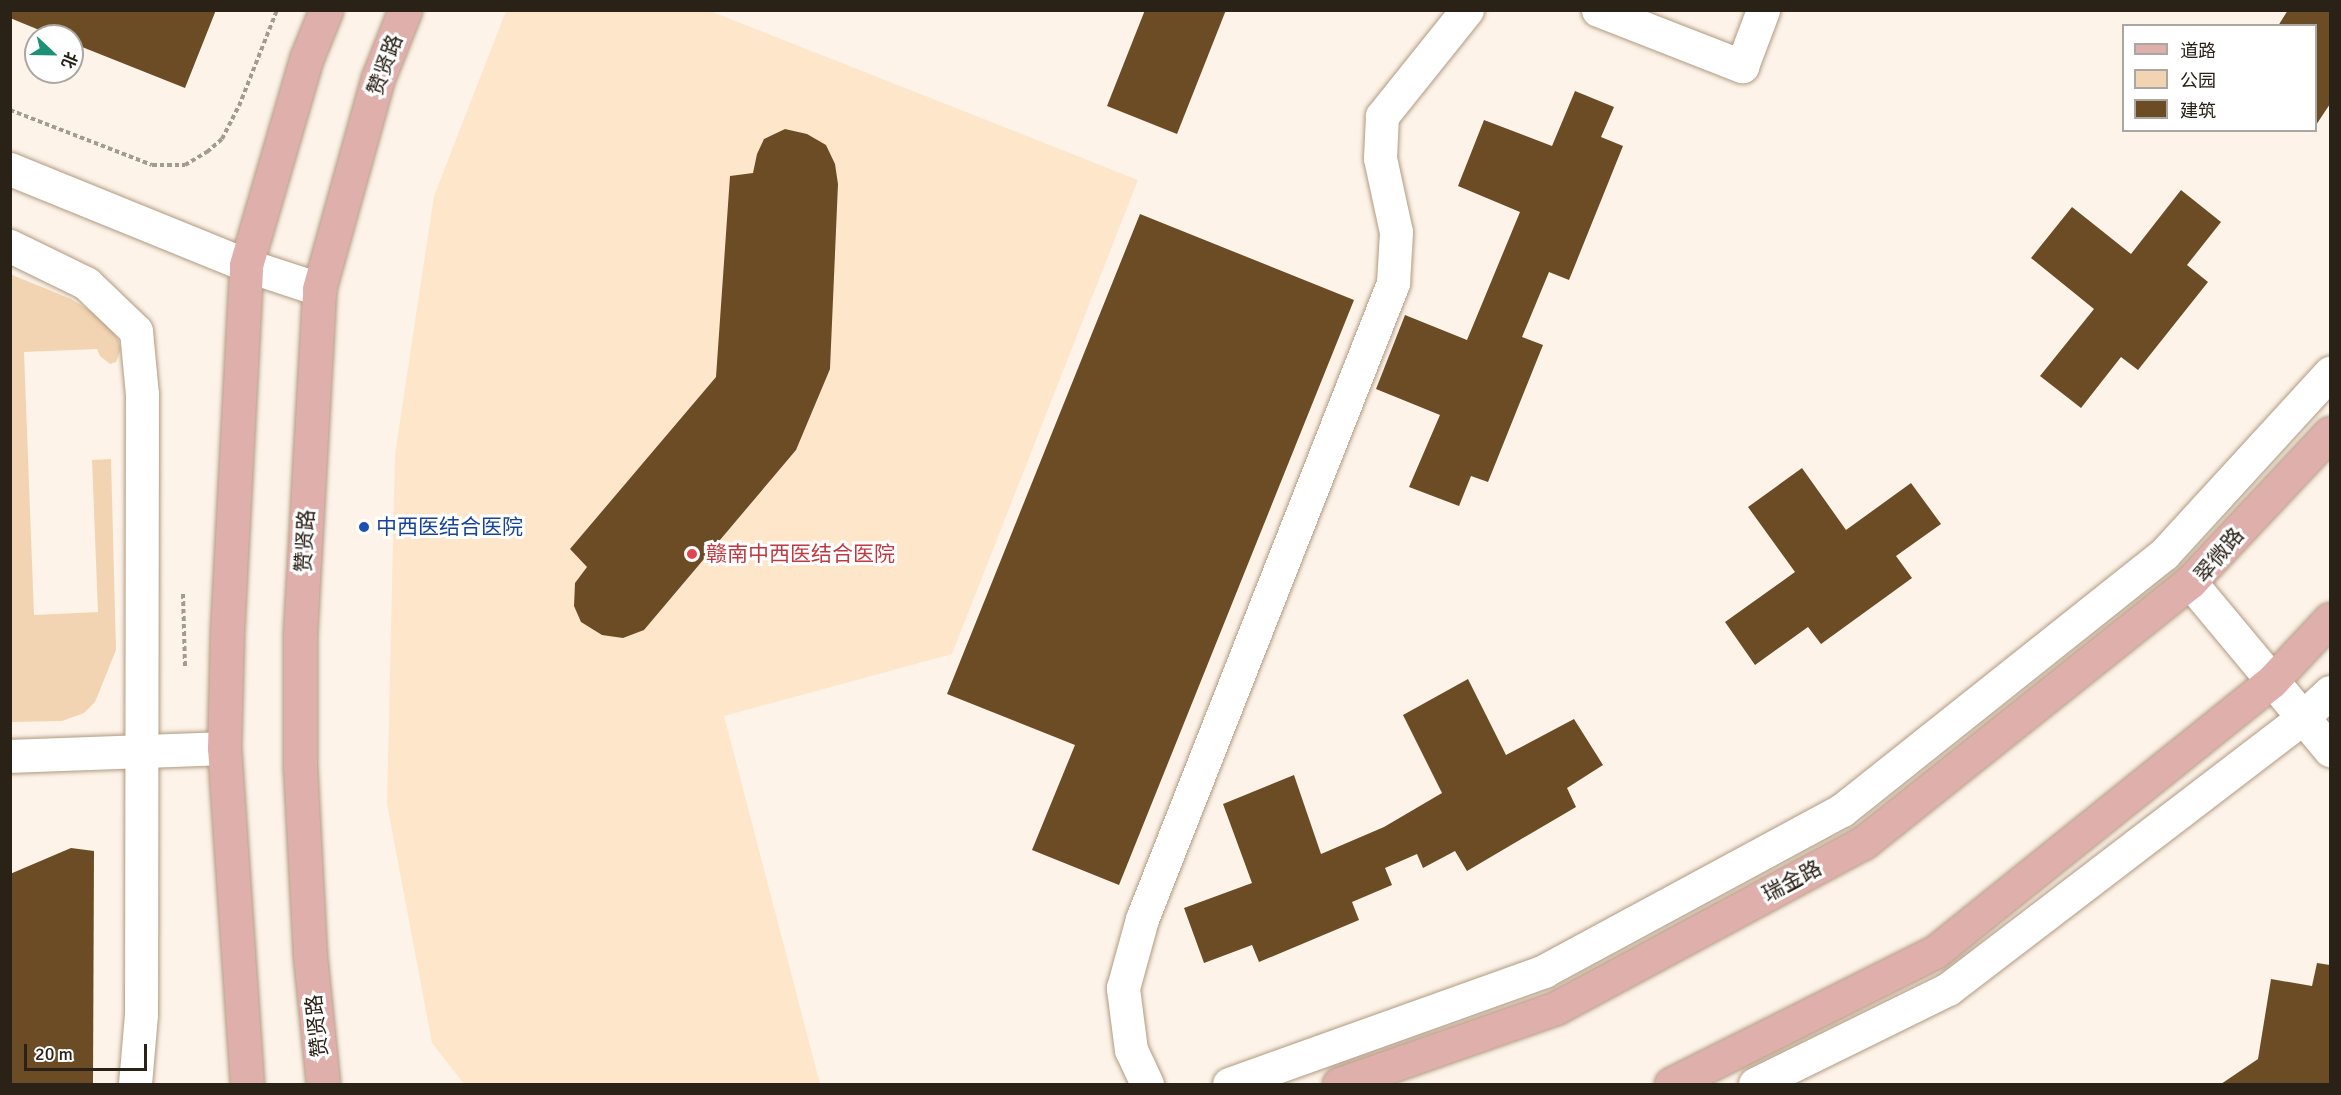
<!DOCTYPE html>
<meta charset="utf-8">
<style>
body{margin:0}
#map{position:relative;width:2341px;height:1095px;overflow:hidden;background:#fdf3e8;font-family:Signika,"Noto Sans SC",sans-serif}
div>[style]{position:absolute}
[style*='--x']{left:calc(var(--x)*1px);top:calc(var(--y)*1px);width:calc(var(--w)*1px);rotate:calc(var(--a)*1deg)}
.built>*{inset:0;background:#fee6cb}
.green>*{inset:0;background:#f2d4b2}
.building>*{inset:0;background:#6c4c25}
.path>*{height:4px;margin-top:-2px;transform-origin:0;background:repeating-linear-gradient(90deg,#a49a8f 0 4.5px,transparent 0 7.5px)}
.roads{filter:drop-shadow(0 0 2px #b19a81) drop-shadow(0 0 2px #b19a81)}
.minor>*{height:33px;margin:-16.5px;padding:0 16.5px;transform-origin:16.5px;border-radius:16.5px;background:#fff}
.tertiary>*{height:33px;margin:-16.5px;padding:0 16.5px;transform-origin:16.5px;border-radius:16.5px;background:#fff}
.primary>*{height:33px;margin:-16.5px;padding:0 16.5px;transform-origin:16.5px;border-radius:16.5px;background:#dfafab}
.dots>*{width:16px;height:16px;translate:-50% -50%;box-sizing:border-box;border:3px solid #fff;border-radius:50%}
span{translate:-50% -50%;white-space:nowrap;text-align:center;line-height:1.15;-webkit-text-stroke:6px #fff;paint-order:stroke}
.street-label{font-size:21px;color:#2a2117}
.transit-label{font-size:21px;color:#164399}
.left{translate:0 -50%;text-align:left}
.health-label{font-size:21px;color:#be3a42}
.frame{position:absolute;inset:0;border:12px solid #2a2117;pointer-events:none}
.legend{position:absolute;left:2122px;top:24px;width:195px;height:108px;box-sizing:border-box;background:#fff;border:2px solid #aaa6a2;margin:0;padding:8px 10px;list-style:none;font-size:18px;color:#2a2117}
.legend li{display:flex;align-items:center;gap:12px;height:30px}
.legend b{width:30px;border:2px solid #aaa6a2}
.north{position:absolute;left:24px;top:24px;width:60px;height:60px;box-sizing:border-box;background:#fff;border:2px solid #aaa6a2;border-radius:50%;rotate:112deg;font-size:16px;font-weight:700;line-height:24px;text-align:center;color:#2a2117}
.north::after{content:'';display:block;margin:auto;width:21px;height:27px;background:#1c9175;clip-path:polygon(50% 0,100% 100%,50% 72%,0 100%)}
.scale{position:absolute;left:24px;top:1044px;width:123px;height:27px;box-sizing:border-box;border:3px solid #2a2117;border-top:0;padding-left:8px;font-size:18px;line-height:21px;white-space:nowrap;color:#2a2117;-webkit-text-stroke:4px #fff;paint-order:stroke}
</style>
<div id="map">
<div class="built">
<i style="clip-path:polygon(506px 11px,710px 11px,1138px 180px,952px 654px,724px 716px,820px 1084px,464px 1084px,432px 1043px,387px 804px,395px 454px,434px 196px)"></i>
</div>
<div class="green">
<i style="clip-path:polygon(10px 274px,71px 299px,100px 317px,116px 335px,121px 349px,116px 362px,110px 364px,100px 356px,97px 349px,24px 352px,34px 615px,98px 612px,92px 460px,111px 459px,116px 650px,95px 702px,84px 713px,62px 721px,11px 722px)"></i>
</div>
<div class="building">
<i style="clip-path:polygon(10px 10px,216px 10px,185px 88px,72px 43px,72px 36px,54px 36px,10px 18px)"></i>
<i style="clip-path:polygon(1145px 10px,1226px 10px,1177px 134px,1107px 106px)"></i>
<i style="clip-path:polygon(2288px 10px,2330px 10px,2330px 104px,2316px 125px,2316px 26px,2278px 26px)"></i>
<i style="clip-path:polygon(1575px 91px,1614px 107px,1601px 137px,1623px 146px,1569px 280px,1549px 272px,1522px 337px,1543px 345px,1488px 482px,1471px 476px,1459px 506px,1409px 487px,1440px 415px,1376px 389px,1405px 315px,1467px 340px,1520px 212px,1458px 186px,1484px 120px,1552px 146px)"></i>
<i style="clip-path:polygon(785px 129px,807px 134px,826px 145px,835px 164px,838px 184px,830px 369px,796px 450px,644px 630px,623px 638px,602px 635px,581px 622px,574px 606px,575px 583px,587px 567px,570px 549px,716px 377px,730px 176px,753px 173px,757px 154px,764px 139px)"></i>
<i style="clip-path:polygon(2181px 190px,2221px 222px,2187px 265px,2208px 282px,2138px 370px,2121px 357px,2081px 408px,2040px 376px,2094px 309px,2031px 258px,2072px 207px,2131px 254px)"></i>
<i style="clip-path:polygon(1140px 214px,1354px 300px,1119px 885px,1032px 850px,1075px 745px,947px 694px)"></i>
<i style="clip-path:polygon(1802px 468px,1846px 530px,1911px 483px,1941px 524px,1896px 556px,1912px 578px,1821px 644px,1808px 627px,1755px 665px,1725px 622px,1795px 572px,1748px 507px)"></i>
<i style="clip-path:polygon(1468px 679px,1506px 755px,1574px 719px,1603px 765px,1567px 788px,1576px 807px,1467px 871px,1455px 851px,1423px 868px,1417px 854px,1385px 868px,1392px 885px,1352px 902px,1359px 920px,1259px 962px,1252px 945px,1204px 963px,1184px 908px,1252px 883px,1223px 804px,1294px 775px,1321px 854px,1384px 827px,1442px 793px,1403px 715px)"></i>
<i style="clip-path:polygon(71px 848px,94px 851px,93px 1084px,10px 1084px,10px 874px)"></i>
<i style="clip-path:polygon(2317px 963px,2330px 965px,2330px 1084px,2221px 1084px,2258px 1059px,2271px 979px,2312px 986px)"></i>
</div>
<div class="path">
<i style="--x:10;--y:110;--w:152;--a:21.2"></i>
<i style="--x:152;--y:165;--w:33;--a:0"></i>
<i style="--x:185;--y:165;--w:26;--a:-31"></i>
<i style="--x:207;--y:152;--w:20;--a:-41"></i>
<i style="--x:222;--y:139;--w:37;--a:-63"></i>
<i style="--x:239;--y:106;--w:103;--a:-68.4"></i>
<i style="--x:183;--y:594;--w:73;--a:88.4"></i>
</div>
<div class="roads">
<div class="minor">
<i style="--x:10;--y:246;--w:85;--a:26"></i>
<i style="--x:86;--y:283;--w:69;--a:43.8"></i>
<i style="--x:136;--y:331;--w:63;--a:84.6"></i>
<i style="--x:142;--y:394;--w:620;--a:90.09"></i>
<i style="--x:141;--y:1014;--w:70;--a:94.9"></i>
<i style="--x:10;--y:756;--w:214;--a:-2.1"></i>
<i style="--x:1147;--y:1084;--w:38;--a:-115"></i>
<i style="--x:1131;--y:1050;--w:63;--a:-97.4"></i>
<i style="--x:1123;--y:988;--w:72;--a:-74.6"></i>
<i style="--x:1142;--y:919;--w:684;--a:-68.46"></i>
<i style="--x:1393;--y:283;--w:51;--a:-86.6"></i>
<i style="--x:1396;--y:232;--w:76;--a:-102.2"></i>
<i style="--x:1380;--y:158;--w:42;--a:-87.3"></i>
<i style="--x:1382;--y:116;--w:136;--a:-51.3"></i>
</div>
<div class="tertiary">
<i style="--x:1598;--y:10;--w:155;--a:21.3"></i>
<i style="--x:1742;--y:66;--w:60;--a:-69.4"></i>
<i style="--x:10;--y:169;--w:255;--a:22.1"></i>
<i style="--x:246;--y:265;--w:77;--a:18.2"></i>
<i style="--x:2190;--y:582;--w:219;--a:50.2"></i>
<i style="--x:1229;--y:1084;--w:335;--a:-19.7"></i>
<i style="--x:1544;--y:971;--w:339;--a:-28.4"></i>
<i style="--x:1842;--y:810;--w:411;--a:-38.5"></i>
<i style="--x:2164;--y:554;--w:246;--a:-47.5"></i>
<i style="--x:1755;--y:1084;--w:215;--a:-26.2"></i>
<i style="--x:1948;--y:989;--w:446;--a:-37.4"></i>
<i style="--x:2302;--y:718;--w:38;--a:-43"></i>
</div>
<div class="primary">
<i style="--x:247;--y:1084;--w:337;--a:-93.9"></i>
<i style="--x:224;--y:748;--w:116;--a:-88.5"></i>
<i style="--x:227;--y:632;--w:367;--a:-87"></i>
<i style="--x:246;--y:265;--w:217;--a:-73.7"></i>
<i style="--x:307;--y:57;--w:51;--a:-68"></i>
<i style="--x:323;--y:1084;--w:129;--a:-95.8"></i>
<i style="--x:310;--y:956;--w:188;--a:-93"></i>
<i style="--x:300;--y:768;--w:134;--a:-90"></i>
<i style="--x:300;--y:634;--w:346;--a:-86.8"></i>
<i style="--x:319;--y:289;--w:219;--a:-74.4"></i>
<i style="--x:378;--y:78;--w:73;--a:-68.3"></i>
<i style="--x:1339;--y:1084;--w:230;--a:-19.3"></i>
<i style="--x:1556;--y:1008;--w:349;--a:-28.3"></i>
<i style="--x:1863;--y:843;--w:418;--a:-38.6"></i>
<i style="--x:2190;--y:582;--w:204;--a:-46.8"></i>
<i style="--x:1671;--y:1084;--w:295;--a:-26.6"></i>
<i style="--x:1935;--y:952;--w:431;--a:-38.8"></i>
<i style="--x:2271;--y:682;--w:86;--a:-46.9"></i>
</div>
</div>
<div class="dots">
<i style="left:364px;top:527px;background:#1a4fb4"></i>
<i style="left:692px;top:554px;background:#e0444e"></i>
</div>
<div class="street-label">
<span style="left:385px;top:65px;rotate:-70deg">赞贤路</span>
<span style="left:305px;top:541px;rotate:-87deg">赞贤路</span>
<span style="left:2219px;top:555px;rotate:-50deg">翠微路</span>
<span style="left:1792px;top:881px;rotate:-28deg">瑞金路</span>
<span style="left:317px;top:1026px;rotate:-96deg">赞贤路</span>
</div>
<div class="transit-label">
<span class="left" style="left:376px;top:527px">中西医结合医院</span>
</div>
<div class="health-label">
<span class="left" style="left:706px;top:554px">赣南中西医结合医院</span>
</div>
<div class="frame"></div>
<ul class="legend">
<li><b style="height:8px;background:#dfafab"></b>道路</li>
<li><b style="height:16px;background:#f2d4b2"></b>公园</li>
<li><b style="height:16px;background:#6c4c25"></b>建筑</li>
</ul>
<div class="north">北</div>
<div class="scale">20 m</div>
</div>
